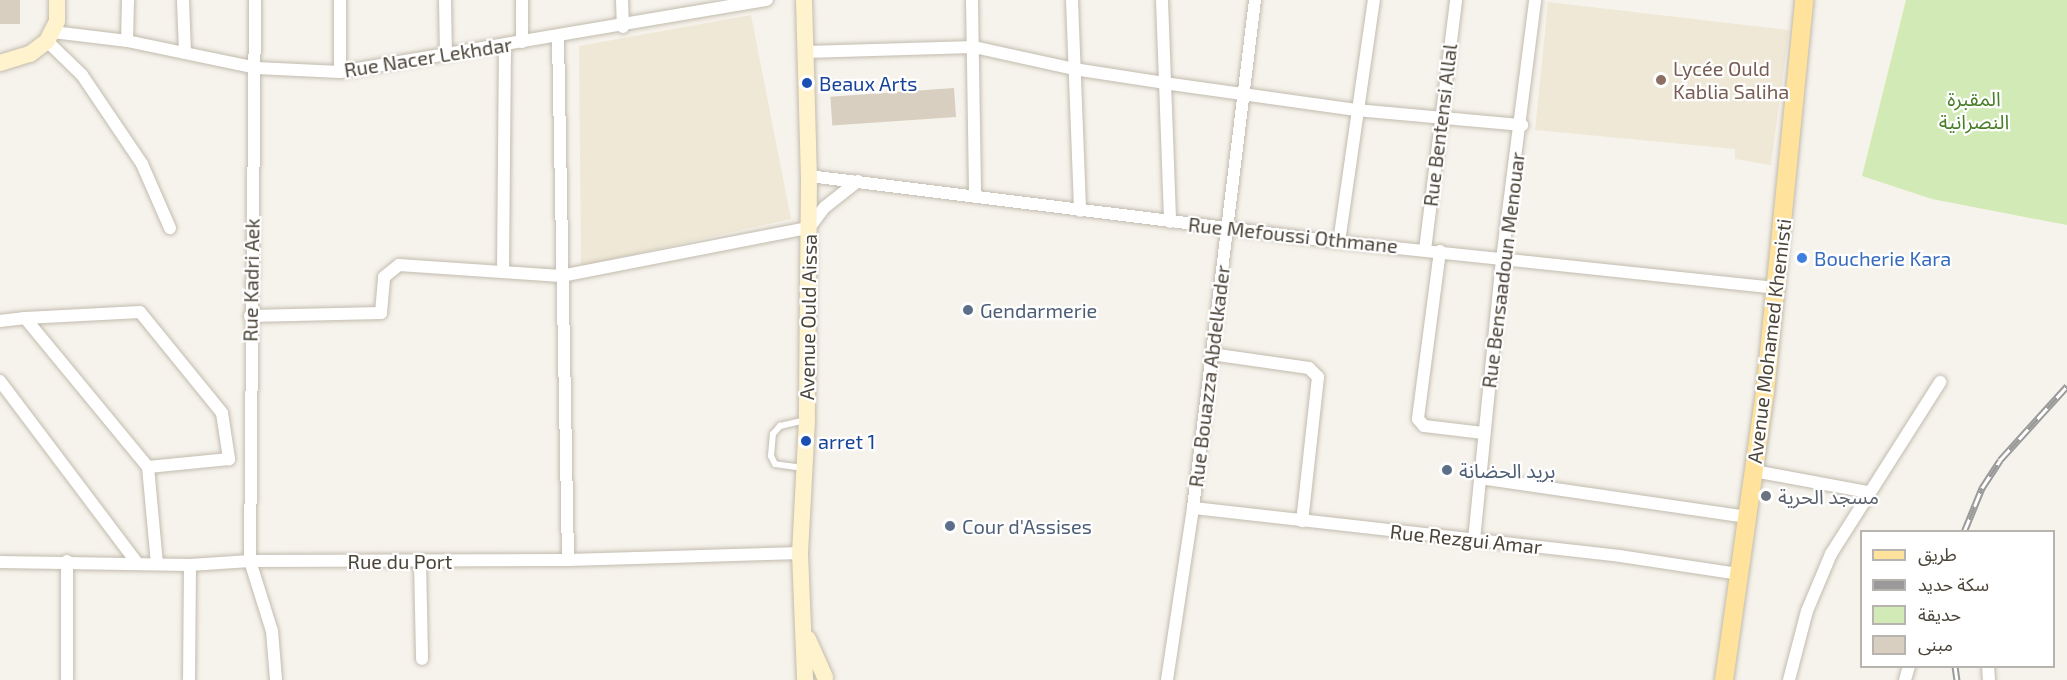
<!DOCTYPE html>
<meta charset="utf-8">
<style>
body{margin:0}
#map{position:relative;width:2067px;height:680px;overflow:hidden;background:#f6f3ec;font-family:"Exo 2","Noto Sans Arabic",sans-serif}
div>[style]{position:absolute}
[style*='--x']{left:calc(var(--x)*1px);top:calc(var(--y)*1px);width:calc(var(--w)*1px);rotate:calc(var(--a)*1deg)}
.education>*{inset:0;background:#efe8d6}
.green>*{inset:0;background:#d2eab5}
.building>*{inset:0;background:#d8cfc1;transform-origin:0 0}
.roads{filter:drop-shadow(0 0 2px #c2bbae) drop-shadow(0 0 2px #c2bbae)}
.lane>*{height:6px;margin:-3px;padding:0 3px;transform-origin:3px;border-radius:3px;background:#fff}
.street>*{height:12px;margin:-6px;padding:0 6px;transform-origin:6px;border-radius:6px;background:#fff}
.secondary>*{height:16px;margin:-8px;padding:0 8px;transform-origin:8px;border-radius:8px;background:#fff3cd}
.primary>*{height:18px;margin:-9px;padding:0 9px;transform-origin:9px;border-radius:9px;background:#ffe39c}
.rail>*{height:7px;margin-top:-3.5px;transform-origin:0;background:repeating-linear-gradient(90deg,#fff 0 14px,#9a9a9a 0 28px);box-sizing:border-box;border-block:2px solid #9a9a9a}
.dots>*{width:16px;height:16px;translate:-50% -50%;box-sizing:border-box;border:3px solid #fff;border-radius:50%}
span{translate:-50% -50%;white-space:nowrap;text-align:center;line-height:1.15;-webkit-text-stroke:4.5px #fff;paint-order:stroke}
.street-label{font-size:20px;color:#4b4439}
.education-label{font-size:20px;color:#785e54}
.left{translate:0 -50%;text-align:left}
.transit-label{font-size:20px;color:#164399}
.park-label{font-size:20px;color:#4a7f2a}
.shop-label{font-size:20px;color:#366cbe}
.service-label{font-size:20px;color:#4e5e75}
.worship-label{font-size:20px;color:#5b616d}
.legend{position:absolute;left:1860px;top:530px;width:195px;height:138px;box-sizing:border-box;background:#fff;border:2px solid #b7b4b0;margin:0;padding:8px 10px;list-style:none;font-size:18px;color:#4b4439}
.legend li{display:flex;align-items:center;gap:12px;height:30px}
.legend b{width:30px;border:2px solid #b7b4b0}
</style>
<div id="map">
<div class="education">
<i style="clip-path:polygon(1548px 2px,1789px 30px,1771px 165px,1735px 159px,1735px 149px,1535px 130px)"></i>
<i style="clip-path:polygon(751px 15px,791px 219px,581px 266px,579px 46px)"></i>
</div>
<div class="green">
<i style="clip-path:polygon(1906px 0,2067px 0,2067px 225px,1932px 199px,1862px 176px)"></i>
</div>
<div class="building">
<i style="left:0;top:0;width:20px;height:24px"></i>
<i style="left:954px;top:88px;width:29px;height:124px;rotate:86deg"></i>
</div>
<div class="roads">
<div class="lane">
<i style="--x:803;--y:468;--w:28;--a:-172"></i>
<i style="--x:775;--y:464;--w:9;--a:-117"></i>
<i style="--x:771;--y:456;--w:22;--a:-85"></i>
<i style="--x:773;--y:434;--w:11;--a:-49"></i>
<i style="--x:780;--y:426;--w:27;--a:-13"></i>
</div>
<div class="street">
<i style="--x:183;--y:0;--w:53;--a:87.8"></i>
<i style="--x:255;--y:0;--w:561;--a:90.51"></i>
<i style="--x:250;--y:561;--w:73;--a:72.6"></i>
<i style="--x:272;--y:631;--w:49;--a:85.3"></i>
<i style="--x:340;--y:0;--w:72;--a:90"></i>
<i style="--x:445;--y:0;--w:55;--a:89"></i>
<i style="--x:622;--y:0;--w:27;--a:88"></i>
<i style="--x:972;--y:0;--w:197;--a:89.1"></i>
<i style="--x:1072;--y:0;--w:211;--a:87.8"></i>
<i style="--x:1162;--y:0;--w:222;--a:87.9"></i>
<i style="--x:53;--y:32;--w:75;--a:6.9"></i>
<i style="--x:127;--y:41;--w:132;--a:11.8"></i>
<i style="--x:256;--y:68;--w:84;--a:2.7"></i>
<i style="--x:340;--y:72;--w:433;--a:-9.6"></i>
<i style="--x:558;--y:37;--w:523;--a:88.9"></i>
<i style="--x:47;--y:41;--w:49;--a:44.2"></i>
<i style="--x:82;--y:75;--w:107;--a:56"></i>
<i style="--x:142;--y:164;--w:70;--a:66.4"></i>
<i style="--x:127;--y:41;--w:41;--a:-88.6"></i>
<i style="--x:522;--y:42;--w:42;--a:-90"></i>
<i style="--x:806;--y:52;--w:168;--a:-1.7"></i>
<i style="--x:974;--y:47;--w:102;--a:12.4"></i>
<i style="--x:1074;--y:69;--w:91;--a:8.8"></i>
<i style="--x:1164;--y:83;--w:194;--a:8"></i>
<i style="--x:1356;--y:110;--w:167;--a:5.2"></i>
<i style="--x:809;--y:176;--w:534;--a:7.1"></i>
<i style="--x:1339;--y:242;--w:440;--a:6"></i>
<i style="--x:1339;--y:242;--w:245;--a:-81.8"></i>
<i style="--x:1425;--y:250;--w:252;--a:-82.9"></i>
<i style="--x:1440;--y:251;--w:169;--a:97.5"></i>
<i style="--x:1418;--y:419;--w:9;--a:49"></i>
<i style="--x:1424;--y:426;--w:60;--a:6.7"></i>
<i style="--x:503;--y:272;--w:227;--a:-89.5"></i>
<i style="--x:250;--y:316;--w:131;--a:-1.3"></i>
<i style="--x:381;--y:313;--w:36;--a:-85"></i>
<i style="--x:384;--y:277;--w:19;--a:-39"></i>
<i style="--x:399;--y:265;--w:162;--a:3.9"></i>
<i style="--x:561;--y:276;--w:253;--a:-11"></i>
<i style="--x:809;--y:228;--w:26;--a:-53"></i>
<i style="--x:825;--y:207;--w:42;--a:-38.2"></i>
<i style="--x:25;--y:318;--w:115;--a:-3"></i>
<i style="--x:140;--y:312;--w:130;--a:50.9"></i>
<i style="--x:222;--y:413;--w:47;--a:81.3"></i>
<i style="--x:229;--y:459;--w:81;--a:174.4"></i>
<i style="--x:0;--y:321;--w:25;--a:-7"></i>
<i style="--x:25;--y:318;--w:193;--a:50.5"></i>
<i style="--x:148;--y:467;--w:97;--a:84.7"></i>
<i style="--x:1211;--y:354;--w:99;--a:8.1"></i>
<i style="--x:1309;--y:368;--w:13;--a:45"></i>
<i style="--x:1318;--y:377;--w:145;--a:96.3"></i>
<i style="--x:0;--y:381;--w:228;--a:53"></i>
<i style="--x:1754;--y:471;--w:115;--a:10.5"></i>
<i style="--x:1480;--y:478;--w:270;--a:8.3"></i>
<i style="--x:1193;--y:508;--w:430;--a:6.4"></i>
<i style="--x:1620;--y:556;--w:120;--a:8.6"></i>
<i style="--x:1474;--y:540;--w:282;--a:-84.3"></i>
<i style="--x:1502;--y:259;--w:261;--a:-82.7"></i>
<i style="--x:420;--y:561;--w:98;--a:88.8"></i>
<i style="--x:0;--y:562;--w:190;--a:0.9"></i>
<i style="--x:190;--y:565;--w:60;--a:-3.8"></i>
<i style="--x:250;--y:561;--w:318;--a:-0.2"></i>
<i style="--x:568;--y:560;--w:232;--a:-1.7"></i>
<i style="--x:1988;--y:666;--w:14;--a:86"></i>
<i style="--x:67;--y:680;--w:119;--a:-90"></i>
<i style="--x:189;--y:680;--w:115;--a:-89.5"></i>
<i style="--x:1167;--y:680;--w:174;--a:-81.4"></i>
<i style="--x:1193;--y:508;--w:512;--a:-83.04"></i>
<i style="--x:1789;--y:680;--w:71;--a:-75.4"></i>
<i style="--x:1807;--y:611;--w:62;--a:-67.2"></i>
<i style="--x:1831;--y:554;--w:204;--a:-57.6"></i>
<i style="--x:1905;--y:680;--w:15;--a:-74"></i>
</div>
<div class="secondary">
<i style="--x:804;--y:0;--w:176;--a:88.4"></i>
<i style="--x:809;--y:176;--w:244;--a:90.5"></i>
<i style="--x:807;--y:420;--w:133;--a:93"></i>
<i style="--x:800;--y:553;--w:127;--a:87.7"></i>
<i style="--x:0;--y:63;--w:31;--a:-17"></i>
<i style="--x:30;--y:54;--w:21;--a:-37"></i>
<i style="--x:47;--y:41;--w:22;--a:-63"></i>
<i style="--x:57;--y:21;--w:21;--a:-90"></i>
<i style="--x:808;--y:639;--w:42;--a:65.9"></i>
</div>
<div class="primary">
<i style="--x:1724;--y:680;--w:290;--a:-81.9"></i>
<i style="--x:1765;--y:393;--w:395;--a:-84.3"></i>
</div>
</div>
<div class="rail">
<i style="--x:1964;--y:532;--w:48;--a:-67.8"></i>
<i style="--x:1982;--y:488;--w:33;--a:-57"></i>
<i style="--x:2000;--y:460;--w:100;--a:-47.8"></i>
<i style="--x:1955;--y:666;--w:14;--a:82"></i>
</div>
<div class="dots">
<i style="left:1661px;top:80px;background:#8d6e63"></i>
<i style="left:807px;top:83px;background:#1a4fb4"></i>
<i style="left:1802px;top:258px;background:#3f7fe0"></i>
<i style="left:968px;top:310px;background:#5c6f8a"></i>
<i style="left:806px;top:441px;background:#1a4fb4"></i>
<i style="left:1447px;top:470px;background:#5c6f8a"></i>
<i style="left:1766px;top:496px;background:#6b7280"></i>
<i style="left:950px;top:526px;background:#5c6f8a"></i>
</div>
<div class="street-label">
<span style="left:428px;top:57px;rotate:-9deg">Rue Nacer Lekhdar</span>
<span style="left:1440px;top:125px;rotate:-83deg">Rue Bentensi Allal</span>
<span style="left:1293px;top:235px;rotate:6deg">Rue Mefoussi Othmane</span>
<span style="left:1503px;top:270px;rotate:-83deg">Rue Bensaadoun Menouar</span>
<span style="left:251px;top:280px;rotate:-89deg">Rue Kadri Aek</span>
<span style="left:808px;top:317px;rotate:-89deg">Avenue Ould Aissa</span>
<span style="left:1769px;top:341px;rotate:-83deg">Avenue Mohamed Khemisti</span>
<span style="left:1209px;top:376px;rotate:-83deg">Rue Bouazza Abdelkader</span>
<span style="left:1466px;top:539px;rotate:6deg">Rue Rezgui Amar</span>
<span style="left:400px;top:561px">Rue du Port</span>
</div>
<div class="education-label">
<span class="left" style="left:1673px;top:80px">Lycée Ould<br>Kablia Saliha</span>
</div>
<div class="transit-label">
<span class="left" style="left:819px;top:83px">Beaux Arts</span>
<span class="left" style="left:818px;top:441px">arret 1</span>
</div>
<div class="park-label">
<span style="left:1974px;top:110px">المقبرة<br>النصرانية</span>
</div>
<div class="shop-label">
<span class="left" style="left:1814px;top:258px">Boucherie Kara</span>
</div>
<div class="service-label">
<span class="left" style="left:980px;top:310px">Gendarmerie</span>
<span class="left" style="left:1459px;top:470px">بريد الحضانة</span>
<span class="left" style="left:962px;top:526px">Cour d'Assises</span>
</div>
<div class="worship-label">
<span class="left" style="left:1778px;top:496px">مسجد الحرية</span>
</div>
<ul class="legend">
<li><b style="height:8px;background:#ffe39c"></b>طريق</li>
<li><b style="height:8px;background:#9a9a9a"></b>سكة حديد</li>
<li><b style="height:16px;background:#d2eab5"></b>حديقة</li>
<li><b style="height:16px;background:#d8cfc1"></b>مبنى</li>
</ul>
</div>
